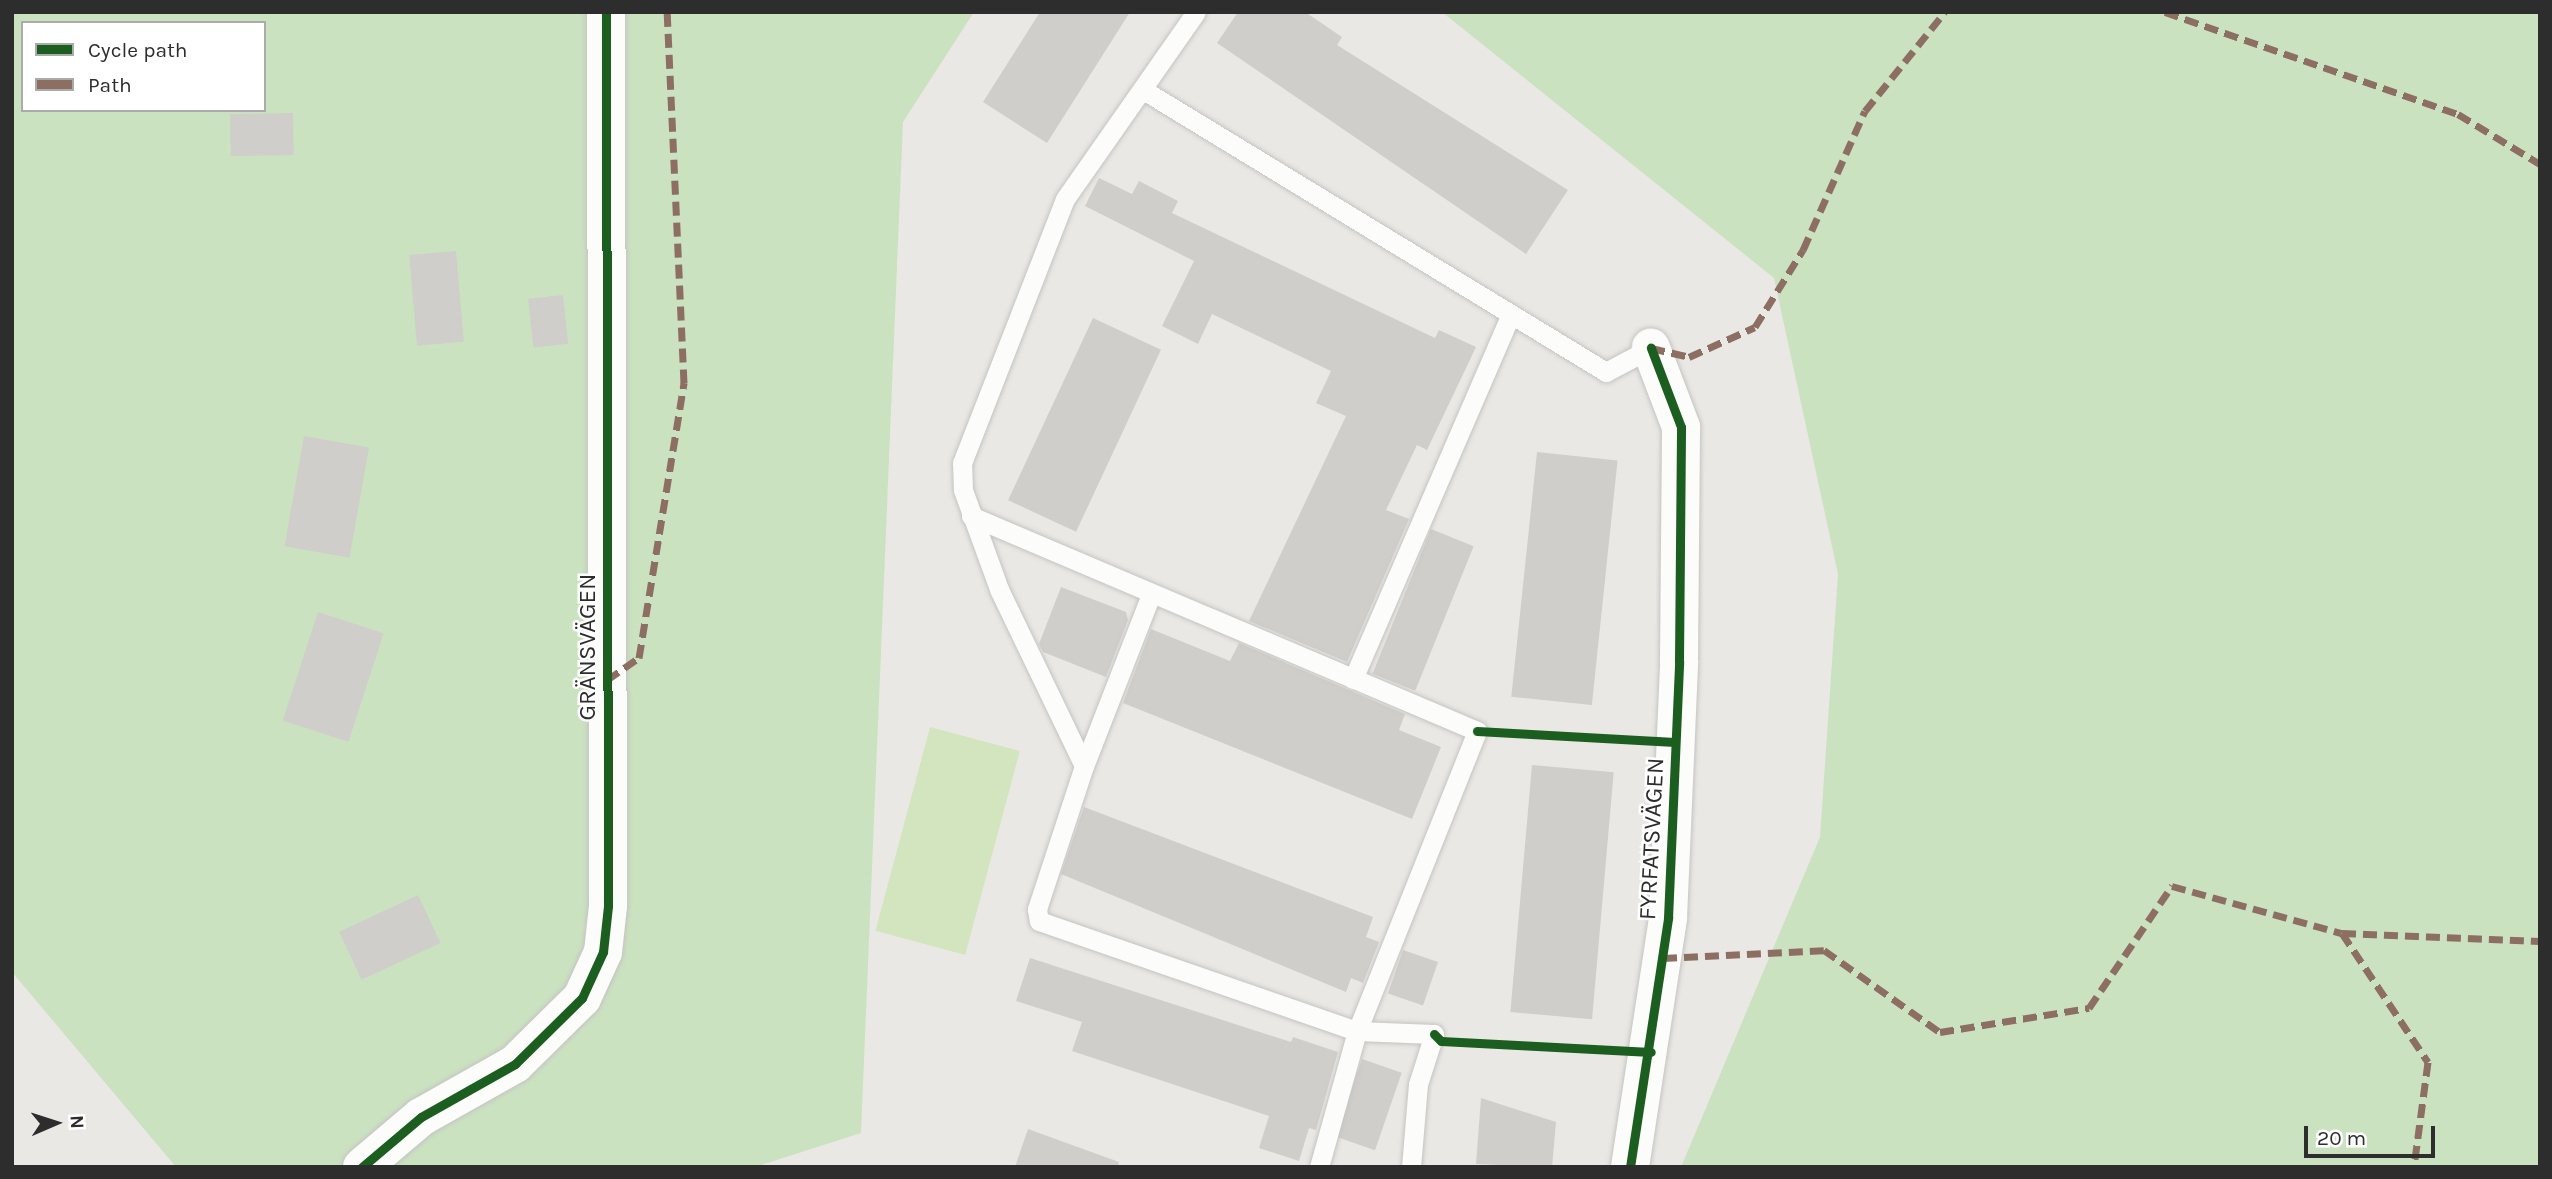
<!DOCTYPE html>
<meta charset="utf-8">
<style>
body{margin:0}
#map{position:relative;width:2552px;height:1179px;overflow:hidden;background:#eae8e4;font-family:Karla,sans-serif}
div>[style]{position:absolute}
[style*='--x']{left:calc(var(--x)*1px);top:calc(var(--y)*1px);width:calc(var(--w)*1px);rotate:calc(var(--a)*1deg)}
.green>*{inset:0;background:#cbe2c0}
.pitch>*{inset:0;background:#d3e5bf;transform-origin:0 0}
.building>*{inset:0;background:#cfceca;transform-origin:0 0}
.roads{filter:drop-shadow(0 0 2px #c4c4c3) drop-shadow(0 0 2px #c4c4c3)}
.lane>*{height:19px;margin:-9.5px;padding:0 9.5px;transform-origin:9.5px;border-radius:9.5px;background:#fcfcfb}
.street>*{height:38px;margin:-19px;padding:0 19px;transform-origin:19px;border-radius:19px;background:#fcfcfb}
.quiet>*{height:7px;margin-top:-3.5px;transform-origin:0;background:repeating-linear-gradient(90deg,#8d6e63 0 14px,transparent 0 21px)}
.cycleway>*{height:9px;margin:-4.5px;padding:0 4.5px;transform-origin:4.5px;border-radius:4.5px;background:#1b5e20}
span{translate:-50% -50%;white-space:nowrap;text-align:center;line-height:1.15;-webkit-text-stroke:5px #fff;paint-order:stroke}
.street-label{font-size:24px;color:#2d2d2d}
.frame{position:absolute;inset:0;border:14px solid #2d2d2d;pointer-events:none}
.legend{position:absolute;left:21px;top:21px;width:245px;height:91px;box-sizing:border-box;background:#fff;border:2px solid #ababab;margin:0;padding:9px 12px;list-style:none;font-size:21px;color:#2d2d2d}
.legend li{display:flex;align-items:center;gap:14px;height:35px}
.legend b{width:35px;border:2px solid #ababab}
.north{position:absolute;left:21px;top:1088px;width:70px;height:70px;-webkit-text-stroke:5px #fff;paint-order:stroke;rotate:87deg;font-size:19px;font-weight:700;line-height:28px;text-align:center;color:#2d2d2d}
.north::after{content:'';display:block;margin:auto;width:24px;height:32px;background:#2d2d2d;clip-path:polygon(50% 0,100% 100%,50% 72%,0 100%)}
.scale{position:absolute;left:2304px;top:1126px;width:131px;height:32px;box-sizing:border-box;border:4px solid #2d2d2d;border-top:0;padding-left:9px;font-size:21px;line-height:24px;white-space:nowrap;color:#2d2d2d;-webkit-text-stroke:5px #fff;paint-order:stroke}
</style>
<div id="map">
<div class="green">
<i style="clip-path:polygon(evenodd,12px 12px,974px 12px,903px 122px,861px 1133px,755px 1167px,176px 1167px,12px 972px,12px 12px,23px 23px,264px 23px,264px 110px,23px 110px,23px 23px)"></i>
<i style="clip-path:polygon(1442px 12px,2540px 12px,2540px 1167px,1681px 1167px,1820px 837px,1838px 574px,1774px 278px)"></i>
</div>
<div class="pitch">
<i style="left:930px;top:727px;width:93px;height:211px;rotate:15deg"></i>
</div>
<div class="building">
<i style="clip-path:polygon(1040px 12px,1130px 12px,1047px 143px,983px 102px)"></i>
<i style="clip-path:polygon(1238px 12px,1305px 12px,1342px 37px,1337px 45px,1568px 190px,1526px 254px,1217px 43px)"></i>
<i style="left:293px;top:113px;width:42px;height:63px;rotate:89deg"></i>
<i style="clip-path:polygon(1099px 178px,1132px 194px,1139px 181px,1178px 201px,1172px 213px,1435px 338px,1439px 330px,1476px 347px,1427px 450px,1417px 445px,1386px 510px,1409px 519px,1347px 662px,1249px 621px,1346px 416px,1316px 403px,1331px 371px,1212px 314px,1198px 344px,1162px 326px,1194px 261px,1085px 206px)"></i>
<i style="left:456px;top:251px;width:91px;height:47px;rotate:85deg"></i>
<i style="left:563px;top:295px;width:49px;height:35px;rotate:84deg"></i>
<i style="left:1093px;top:318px;width:75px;height:201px;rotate:25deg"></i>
<i style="left:304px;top:436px;width:66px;height:112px;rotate:10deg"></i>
<i style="left:1537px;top:452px;width:81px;height:246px;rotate:6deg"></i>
<i style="left:1431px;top:529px;width:46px;height:156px;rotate:22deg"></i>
<i style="clip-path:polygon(1061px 587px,1126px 612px,1128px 620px,1106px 677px,1043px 652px,1039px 644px)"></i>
<i style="left:318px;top:612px;width:69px;height:114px;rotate:18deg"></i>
<i style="clip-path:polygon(1151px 629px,1230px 661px,1239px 643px,1405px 714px,1399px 730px,1441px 747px,1412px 819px,1123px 703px)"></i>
<i style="left:1532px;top:765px;width:82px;height:248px;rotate:5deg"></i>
<i style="clip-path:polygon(1084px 807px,1373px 917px,1366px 937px,1379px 942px,1363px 983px,1351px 978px,1346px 992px,1061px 874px)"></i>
<i style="left:418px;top:895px;width:53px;height:87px;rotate:65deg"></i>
<i style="left:1403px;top:950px;width:37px;height:46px;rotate:19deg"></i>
<i style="clip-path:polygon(1030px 958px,1291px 1042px,1293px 1037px,1338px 1052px,1316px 1130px,1309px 1128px,1299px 1161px,1259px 1148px,1269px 1116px,1072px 1051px,1082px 1022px,1016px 1001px)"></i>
<i style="left:1362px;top:1059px;width:42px;height:82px;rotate:19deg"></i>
<i style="clip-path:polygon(1481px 1098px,1556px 1122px,1552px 1167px,1476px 1164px)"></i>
<i style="clip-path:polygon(1028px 1129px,1119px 1162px,1118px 1167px,1015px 1167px)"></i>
</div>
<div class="roads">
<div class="lane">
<i style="--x:1145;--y:91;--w:540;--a:31.36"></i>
<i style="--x:1606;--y:372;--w:51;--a:-28.1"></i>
<i style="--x:971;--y:516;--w:550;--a:23.02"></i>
<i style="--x:1477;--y:731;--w:323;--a:111.8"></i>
<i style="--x:1357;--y:1031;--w:141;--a:105.6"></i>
<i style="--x:1150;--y:597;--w:181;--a:111.3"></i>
<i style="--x:1084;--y:766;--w:151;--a:108.2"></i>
<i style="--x:1037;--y:909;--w:12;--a:81"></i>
<i style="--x:1039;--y:921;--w:336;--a:19.1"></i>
<i style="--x:1357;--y:1031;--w:77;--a:2.2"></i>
<i style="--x:1434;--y:1034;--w:52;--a:107.7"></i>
<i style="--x:1418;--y:1084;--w:83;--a:94.8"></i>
<i style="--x:1353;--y:679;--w:395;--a:-66.6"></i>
<i style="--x:1084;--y:766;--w:196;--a:-115.7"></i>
<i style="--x:999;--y:589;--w:105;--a:-110"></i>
<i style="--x:963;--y:490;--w:27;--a:-92"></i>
<i style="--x:962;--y:463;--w:283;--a:-68.7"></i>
<i style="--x:1065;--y:199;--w:228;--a:-55"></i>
</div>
<div class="street">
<i style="--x:362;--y:1167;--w:77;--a:-40.3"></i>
<i style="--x:421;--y:1117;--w:108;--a:-29.4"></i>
<i style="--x:515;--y:1064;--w:94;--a:-44.6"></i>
<i style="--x:582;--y:998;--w:51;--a:-65.5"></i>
<i style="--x:603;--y:952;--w:46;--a:-83.8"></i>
<i style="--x:608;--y:906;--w:894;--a:-90.13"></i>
<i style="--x:1630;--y:1167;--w:252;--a:-81.3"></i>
<i style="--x:1668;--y:918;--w:257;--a:-87.5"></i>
<i style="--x:1679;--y:661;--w:234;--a:-89.5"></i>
<i style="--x:1681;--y:427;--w:85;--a:-110.8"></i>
</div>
</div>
<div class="quiet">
<i style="--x:2165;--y:12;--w:310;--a:19.2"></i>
<i style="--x:2458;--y:114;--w:96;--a:31.4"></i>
<i style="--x:1651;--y:348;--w:39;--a:13"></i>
<i style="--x:1689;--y:357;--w:72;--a:-24.4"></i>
<i style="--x:1755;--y:327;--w:91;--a:-58.1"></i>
<i style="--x:1803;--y:250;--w:152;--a:-66"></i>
<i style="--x:1865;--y:111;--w:127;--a:-51.1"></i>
<i style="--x:607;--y:680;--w:39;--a:-35"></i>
<i style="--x:639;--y:658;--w:279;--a:-80.7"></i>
<i style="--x:684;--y:383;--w:371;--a:-92.6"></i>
<i style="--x:2342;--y:933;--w:155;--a:56.3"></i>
<i style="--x:2428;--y:1062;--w:106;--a:97.6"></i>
<i style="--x:1663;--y:958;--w:161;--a:-2.8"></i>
<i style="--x:1824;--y:950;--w:142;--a:35.3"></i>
<i style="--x:1940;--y:1032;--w:151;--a:-9.2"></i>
<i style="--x:2089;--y:1008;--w:148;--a:-55.8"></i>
<i style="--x:2172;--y:886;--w:176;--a:15.5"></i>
<i style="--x:2342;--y:933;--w:198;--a:2.3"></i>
</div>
<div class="cycleway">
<i style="--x:1477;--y:731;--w:198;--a:3.2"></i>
<i style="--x:1434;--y:1034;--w:10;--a:45"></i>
<i style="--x:1441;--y:1041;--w:210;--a:3"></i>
<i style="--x:362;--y:1167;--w:77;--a:-40.3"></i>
<i style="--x:421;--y:1117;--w:108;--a:-29.4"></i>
<i style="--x:515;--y:1064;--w:94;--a:-44.6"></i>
<i style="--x:582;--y:998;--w:51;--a:-65.5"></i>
<i style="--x:603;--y:952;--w:46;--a:-83.8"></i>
<i style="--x:608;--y:906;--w:894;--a:-90.13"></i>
<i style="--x:1630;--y:1167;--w:252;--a:-81.3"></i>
<i style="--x:1668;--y:918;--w:257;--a:-87.5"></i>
<i style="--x:1679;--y:661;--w:234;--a:-89.5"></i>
<i style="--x:1681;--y:427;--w:85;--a:-110.8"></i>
</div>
<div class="street-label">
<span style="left:588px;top:647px;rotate:-90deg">GRÄNSVÄGEN</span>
<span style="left:1652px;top:839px;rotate:-87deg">FYRFATSVÄGEN</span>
</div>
<div class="frame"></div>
<ul class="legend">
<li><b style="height:9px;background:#1b5e20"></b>Cycle path</li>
<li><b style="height:9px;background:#8d6e63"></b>Path</li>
</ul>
<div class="north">N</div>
<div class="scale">20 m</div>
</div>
